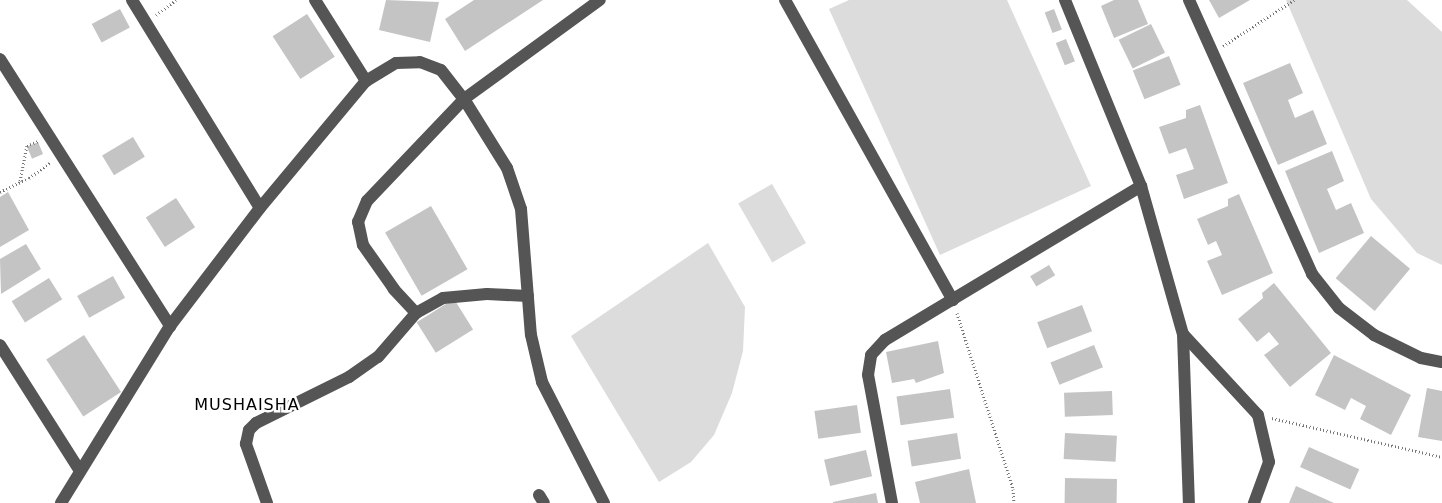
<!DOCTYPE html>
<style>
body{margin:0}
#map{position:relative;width:1442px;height:503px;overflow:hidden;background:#fff;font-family:"DejaVu Sans",sans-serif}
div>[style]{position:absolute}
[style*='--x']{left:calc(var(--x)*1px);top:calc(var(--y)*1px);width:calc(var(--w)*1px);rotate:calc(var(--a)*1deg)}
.green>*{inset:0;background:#dcdcdc;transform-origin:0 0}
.building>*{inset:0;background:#c4c4c4;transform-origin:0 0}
.path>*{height:3px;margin-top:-1.5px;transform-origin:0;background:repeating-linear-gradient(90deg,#777 0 1px,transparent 0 3.5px)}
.minor>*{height:12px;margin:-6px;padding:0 6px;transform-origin:6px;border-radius:6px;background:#555}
span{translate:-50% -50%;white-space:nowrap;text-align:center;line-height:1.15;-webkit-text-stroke:5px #fff;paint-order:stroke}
.neighbourhood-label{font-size:16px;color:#000;letter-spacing:1px}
</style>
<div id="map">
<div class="green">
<i style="clip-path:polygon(849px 0,1007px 0,1091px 186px,940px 255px,829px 9px)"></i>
<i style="clip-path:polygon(1286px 0,1407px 0,1442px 32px,1442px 265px,1417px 253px,1371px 199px)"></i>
<i style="left:772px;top:184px;width:68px;height:39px;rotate:60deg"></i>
<i style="clip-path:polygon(708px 243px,745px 307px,743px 351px,732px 393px,714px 435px,691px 462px,659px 482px,571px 336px)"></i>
</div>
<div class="building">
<i style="clip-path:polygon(386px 0,439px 2px,430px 42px,379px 30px)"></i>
<i style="clip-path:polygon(474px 0,543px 0,465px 51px,445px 19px)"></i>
<i style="clip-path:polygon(1114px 0,1138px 0,1148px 24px,1114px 38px,1101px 6px)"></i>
<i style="clip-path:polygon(1209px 0,1250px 0,1219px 18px)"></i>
<i style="left:120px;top:9px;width:21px;height:32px;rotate:62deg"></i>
<i style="left:1054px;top:9px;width:22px;height:10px;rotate:69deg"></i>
<i style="left:307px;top:14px;width:51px;height:41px;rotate:57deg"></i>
<i style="left:1151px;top:24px;width:32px;height:36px;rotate:64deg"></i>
<i style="left:1066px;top:39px;width:24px;height:11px;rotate:68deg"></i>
<i style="left:1169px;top:56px;width:31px;height:39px;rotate:68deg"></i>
<i style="clip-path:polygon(1290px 63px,1303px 93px,1288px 100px,1295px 118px,1313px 110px,1327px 144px,1278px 165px,1243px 83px)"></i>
<i style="clip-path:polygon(1200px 105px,1228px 183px,1184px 199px,1176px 175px,1194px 169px,1186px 148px,1169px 154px,1159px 127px,1186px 118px,1186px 110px)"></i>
<i style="left:133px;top:137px;width:23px;height:36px;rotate:59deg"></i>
<i style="left:38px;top:142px;width:13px;height:12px;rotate:67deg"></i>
<i style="clip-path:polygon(1332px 151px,1344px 181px,1327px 189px,1336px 210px,1351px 203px,1364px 233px,1319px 253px,1285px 171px)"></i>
<i style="clip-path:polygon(8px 192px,29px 230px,0 247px,0 197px)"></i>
<i style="clip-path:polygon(1239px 194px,1273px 273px,1222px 295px,1207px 261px,1222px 255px,1216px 241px,1208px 245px,1197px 219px,1228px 206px,1228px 199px)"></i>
<i style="left:176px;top:198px;width:35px;height:36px;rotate:57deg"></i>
<i style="left:431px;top:206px;width:73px;height:53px;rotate:60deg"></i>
<i style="left:1371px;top:236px;width:51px;height:55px;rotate:40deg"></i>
<i style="clip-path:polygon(26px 244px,41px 269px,1px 294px,0 259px)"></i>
<i style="left:1049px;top:265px;width:12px;height:22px;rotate:59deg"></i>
<i style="left:113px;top:276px;width:25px;height:41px;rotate:61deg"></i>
<i style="left:49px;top:278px;width:25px;height:44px;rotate:58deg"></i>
<i style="clip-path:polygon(1274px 283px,1331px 353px,1290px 387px,1264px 355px,1279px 344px,1269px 332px,1257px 342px,1238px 319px,1263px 298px,1262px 293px)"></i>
<i style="left:454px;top:299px;width:36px;height:44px;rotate:58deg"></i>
<i style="left:1082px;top:305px;width:28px;height:48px;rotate:69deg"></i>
<i style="left:84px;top:335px;width:68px;height:45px;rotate:57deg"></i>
<i style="clip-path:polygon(938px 341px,944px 373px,916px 383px,914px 379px,892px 383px,886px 352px)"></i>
<i style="left:1094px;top:345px;width:24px;height:47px;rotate:68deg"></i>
<i style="clip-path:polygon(1334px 355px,1411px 395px,1391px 435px,1360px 419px,1366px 406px,1351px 398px,1345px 410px,1315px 395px)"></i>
<i style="clip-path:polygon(1427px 388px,1442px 391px,1442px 441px,1418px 437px)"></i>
<i style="left:950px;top:389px;width:29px;height:54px;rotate:82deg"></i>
<i style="left:1112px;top:391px;width:24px;height:48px;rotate:88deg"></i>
<i style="left:857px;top:405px;width:28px;height:43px;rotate:82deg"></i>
<i style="left:957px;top:433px;width:26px;height:50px;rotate:81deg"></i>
<i style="left:1065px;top:433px;width:52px;height:26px;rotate:3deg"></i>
<i style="left:1309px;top:447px;width:55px;height:22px;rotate:24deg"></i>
<i style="left:866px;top:450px;width:27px;height:43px;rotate:77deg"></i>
<i style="clip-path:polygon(969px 469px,976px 503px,920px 503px,915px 482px)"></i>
<i style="left:1065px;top:478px;width:52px;height:25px;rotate:1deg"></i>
<i style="clip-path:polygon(1296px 486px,1334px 503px,1289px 503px)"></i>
<i style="clip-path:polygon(876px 493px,878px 503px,833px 503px,833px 502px)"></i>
</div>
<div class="path">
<i style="--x:156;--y:15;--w:25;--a:-37"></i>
<i style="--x:1223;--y:46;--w:85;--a:-32.9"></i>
<i style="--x:20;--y:181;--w:36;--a:-79"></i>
<i style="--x:27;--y:146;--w:12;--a:-24"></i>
<i style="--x:0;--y:192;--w:32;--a:-26"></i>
<i style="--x:29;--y:178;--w:27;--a:-36"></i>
<i style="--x:957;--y:313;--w:185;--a:72.3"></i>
<i style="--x:1013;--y:489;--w:14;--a:86"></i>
<i style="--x:1272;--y:418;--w:174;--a:12.9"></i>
</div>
<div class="minor">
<i style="--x:132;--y:0;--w:244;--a:58.4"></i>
<i style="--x:315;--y:0;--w:96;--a:57.8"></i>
<i style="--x:785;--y:0;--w:344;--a:60.8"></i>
<i style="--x:1065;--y:0;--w:201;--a:67.8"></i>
<i style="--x:1141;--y:186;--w:154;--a:74.2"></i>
<i style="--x:1183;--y:334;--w:169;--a:88"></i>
<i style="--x:1189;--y:0;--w:300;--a:65.8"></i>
<i style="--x:1312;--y:274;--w:43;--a:51.5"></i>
<i style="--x:1339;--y:308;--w:44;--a:37.6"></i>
<i style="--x:1374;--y:335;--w:52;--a:26.1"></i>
<i style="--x:1421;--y:358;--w:21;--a:11"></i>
<i style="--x:0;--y:59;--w:317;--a:57.5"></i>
<i style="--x:416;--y:313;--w:33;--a:-133"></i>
<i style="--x:394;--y:289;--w:54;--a:-125.2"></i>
<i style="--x:363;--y:245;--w:24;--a:-102"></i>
<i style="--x:358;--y:222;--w:23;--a:-67"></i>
<i style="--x:367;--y:201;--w:141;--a:-46.4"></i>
<i style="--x:464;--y:99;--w:168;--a:-36.1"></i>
<i style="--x:1183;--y:334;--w:110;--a:47.2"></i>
<i style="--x:1258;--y:415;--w:48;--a:76.8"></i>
<i style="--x:1269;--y:462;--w:44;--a:110.1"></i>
<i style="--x:0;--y:345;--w:149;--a:57.6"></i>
<i style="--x:539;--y:495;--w:9;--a:58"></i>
<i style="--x:61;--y:503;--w:208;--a:-58.4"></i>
<i style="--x:170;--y:326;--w:148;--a:-52.7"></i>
<i style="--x:260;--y:208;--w:165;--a:-50.2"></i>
<i style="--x:366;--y:81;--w:35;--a:-31"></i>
<i style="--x:396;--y:63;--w:24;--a:-2"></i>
<i style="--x:420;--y:62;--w:22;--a:21"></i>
<i style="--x:441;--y:70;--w:37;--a:52"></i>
<i style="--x:464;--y:99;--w:81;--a:58.1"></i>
<i style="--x:507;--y:168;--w:43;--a:71.1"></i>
<i style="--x:521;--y:209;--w:126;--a:85.5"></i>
<i style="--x:531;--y:335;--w:48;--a:76.8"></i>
<i style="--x:542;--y:382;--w:136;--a:62.9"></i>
<i style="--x:267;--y:503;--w:63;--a:-109.6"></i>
<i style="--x:246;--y:444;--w:14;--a:-78"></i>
<i style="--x:249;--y:430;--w:10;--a:-45"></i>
<i style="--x:256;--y:423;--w:104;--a:-26.3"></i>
<i style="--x:349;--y:377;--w:35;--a:-35"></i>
<i style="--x:378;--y:357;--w:58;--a:-49.2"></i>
<i style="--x:416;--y:313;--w:31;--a:-29"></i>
<i style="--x:443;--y:298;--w:44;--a:-5.2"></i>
<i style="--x:487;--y:294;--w:41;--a:2.8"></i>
<i style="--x:892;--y:503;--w:130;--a:-100.6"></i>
<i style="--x:868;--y:375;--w:20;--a:-81"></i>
<i style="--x:871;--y:355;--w:21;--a:-47"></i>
<i style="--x:885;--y:340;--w:299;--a:-31"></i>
</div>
<div class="neighbourhood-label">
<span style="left:247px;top:405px">MUSHAISHA</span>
</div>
</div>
